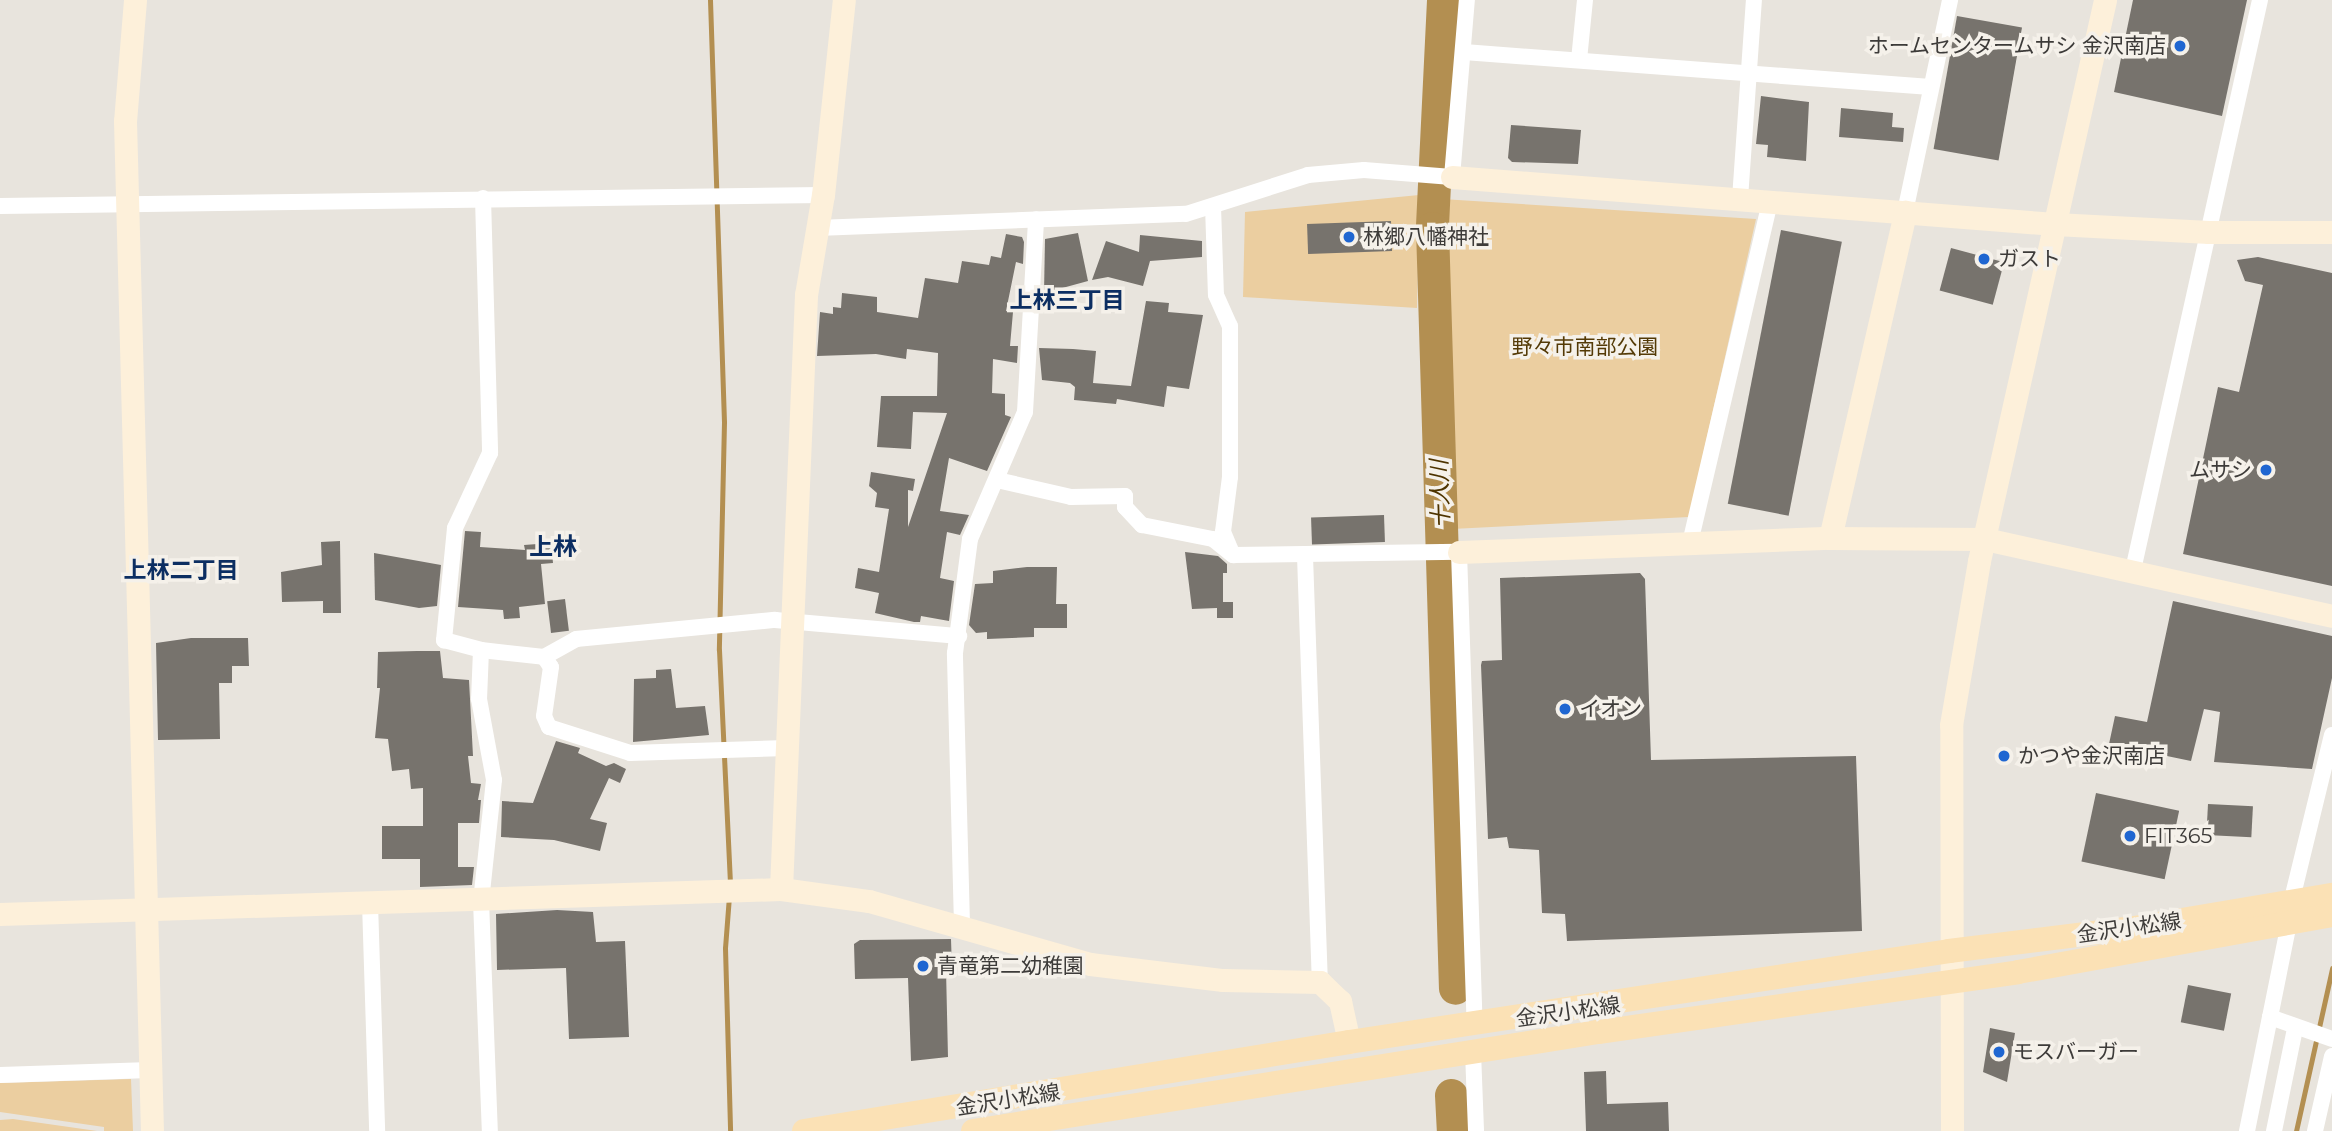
<!DOCTYPE html>
<meta charset="utf-8">
<style>
body{margin:0}
#map{position:relative;width:2332px;height:1131px;overflow:hidden;background:#e8e4dd;font-family:Montserrat,"Noto Sans JP",sans-serif}
div>[style]{position:absolute}
[style*='--x']{left:calc(var(--x)*1px);top:calc(var(--y)*1px);width:calc(var(--w)*1px);rotate:calc(var(--a)*1deg)}
.green>*{inset:0;background:#ebcea0}
.stream>*{height:5px;margin:-2.5px;padding:0 2.5px;transform-origin:2.5px;border-radius:2.5px;background:#b38f51}
.river>*{height:33px;margin:-16.5px;padding:0 16.5px;transform-origin:16.5px;border-radius:16.5px;background:#b38f51}
.building>*{inset:0;background:#77736d;transform-origin:0 0}
.street>*{height:16px;margin:-8px;padding:0 8px;transform-origin:8px;border-radius:8px;background:#fff}
.secondary>*{height:23px;margin:-11.5px;padding:0 11.5px;transform-origin:11.5px;border-radius:11.5px;background:#fdf0da}
.primary>*{height:24px;margin:-12px;padding:0 12px;transform-origin:12px;border-radius:12px;background:#fbe1b5}
.dots>*{width:19px;height:19px;translate:-50% -50%;box-sizing:border-box;border:4px solid #f5f1ea;border-radius:50%}
span{translate:-50% -50%;white-space:nowrap;text-align:center;line-height:1.15;-webkit-text-stroke:7px #f5f1ea;paint-order:stroke}
.poi-label{font-size:21px;color:#3d3b39}
.right{translate:-100% -50%;text-align:right}
.left{translate:0 -50%;text-align:left}
.park-label{font-size:21px;color:#543a06}
.street-label{font-size:21px;color:#3d3b39}
.neighbourhood-label{font-size:23px;color:#0c2e62;font-weight:700}
.water-label{font-size:23px;color:#4e3400;font-style:italic}
.quarter-label{font-size:24px;color:#0c2e62;font-weight:700}
</style>
<div id="map">
<div class="green">
<i style="clip-path:polygon(1419px 195px,1417px 308px,1243px 297px,1245px 212px)"></i>
<i style="clip-path:polygon(1442px 199px,1756px 219px,1689px 517px,1452px 529px)"></i>
<i style="clip-path:polygon(131px 1079px,133px 1131px,104px 1131px,104px 1127px,0 1112px,0 1083px)"></i>
<i style="clip-path:polygon(13px 1119px,97px 1131px,0 1131px,0 1120px)"></i>
</div>
<div class="stream">
<i style="--x:710;--y:0;--w:422;--a:88.1"></i>
<i style="--x:724;--y:422;--w:228;--a:91.3"></i>
<i style="--x:719;--y:650;--w:233;--a:87.3"></i>
<i style="--x:729;--y:896;--w:52;--a:94.4"></i>
<i style="--x:725;--y:948;--w:183;--a:88.4"></i>
<i style="--x:2296;--y:1131;--w:167;--a:-77.5"></i>
</div>
<div class="river">
<i style="--x:1443;--y:0;--w:228;--a:92.8"></i>
<i style="--x:1432;--y:228;--w:760;--a:88.27"></i>
<i style="--x:1451;--y:1095;--w:36;--a:87"></i>
</div>
<div class="building">
<i style="clip-path:polygon(2133px 0,2247px 0,2222px 116px,2114px 92px)"></i>
<i style="left:1957px;top:16px;width:66px;height:135px;rotate:10deg"></i>
<i style="clip-path:polygon(1761px 96px,1809px 102px,1806px 161px,1767px 157px,1768px 145px,1756px 144px)"></i>
<i style="clip-path:polygon(1841px 108px,1893px 113px,1892px 127px,1904px 128px,1903px 142px,1839px 137px)"></i>
<i style="clip-path:polygon(1511px 125px,1581px 130px,1578px 164px,1512px 162px,1508px 158px)"></i>
<i style="left:1391px;top:221px;width:30px;height:84px;rotate:88deg"></i>
<i style="left:1781px;top:230px;width:62px;height:279px;rotate:11deg"></i>
<i style="clip-path:polygon(1078px 233px,1088px 281px,1044px 293px,1045px 239px)"></i>
<i style="clip-path:polygon(1006px 234px,1022px 237px,1024px 242px,1023px 264px,1016px 262px,1006px 311px,1013px 312px,1010px 346px,1018px 346px,1017px 363px,993px 359px,992px 393px,1005px 394px,1005px 415px,1011px 417px,987px 471px,949px 458px,940px 511px,969px 515px,960px 535px,947px 532px,940px 578px,954px 581px,949px 621px,921px 616px,920px 622px,914px 622px,875px 613px,879px 593px,855px 588px,858px 568px,879px 572px,889px 509px,875px 507px,877px 493px,869px 486px,871px 472px,915px 479px,913px 491px,908px 490px,908px 527px,947px 413px,913px 412px,911px 449px,877px 447px,881px 396px,937px 396px,938px 353px,907px 349px,906px 359px,876px 354px,817px 356px,820px 312px,833px 314px,833px 307px,841px 308px,842px 293px,877px 297px,877px 312px,918px 318px,925px 278px,958px 283px,962px 261px,989px 265px,991px 256px,1001px 258px)"></i>
<i style="clip-path:polygon(1140px 235px,1202px 241px,1202px 257px,1150px 261px,1143px 286px,1108px 277px,1092px 280px,1106px 241px,1139px 252px)"></i>
<i style="left:1951px;top:248px;width:55px;height:44px;rotate:15deg"></i>
<i style="clip-path:polygon(2258px 257px,2332px 273px,2332px 586px,2183px 554px,2218px 387px,2239px 392px,2263px 285px,2245px 281px,2237px 260px)"></i>
<i style="clip-path:polygon(1146px 301px,1169px 303px,1168px 312px,1203px 315px,1189px 389px,1167px 386px,1164px 407px,1117px 399px,1116px 404px,1074px 400px,1075px 387px,1070px 383px,1042px 380px,1039px 348px,1073px 349px,1096px 351px,1093px 383px,1131px 386px)"></i>
<i style="left:1384px;top:515px;width:27px;height:73px;rotate:88deg"></i>
<i style="clip-path:polygon(465px 531px,481px 532px,480px 547px,525px 550px,524px 545px,551px 543px,553px 563px,541px 564px,545px 604px,519px 607px,520px 618px,504px 619px,503px 610px,458px 607px)"></i>
<i style="clip-path:polygon(340px 541px,341px 613px,323px 613px,323px 601px,282px 602px,281px 572px,322px 565px,321px 542px)"></i>
<i style="clip-path:polygon(1185px 552px,1218px 556px,1227px 564px,1227px 573px,1223px 573px,1223px 602px,1233px 602px,1233px 618px,1217px 618px,1217px 608px,1192px 609px)"></i>
<i style="clip-path:polygon(374px 553px,441px 565px,437px 606px,419px 608px,375px 600px)"></i>
<i style="clip-path:polygon(1027px 567px,1057px 567px,1056px 604px,1067px 604px,1067px 628px,1034px 628px,1034px 637px,987px 639px,987px 632px,976px 633px,969px 625px,975px 584px,993px 583px,993px 571px)"></i>
<i style="clip-path:polygon(1640px 573px,1645px 579px,1651px 760px,1856px 756px,1862px 931px,1567px 941px,1565px 914px,1542px 913px,1539px 850px,1509px 848px,1507px 837px,1488px 839px,1481px 665px,1482px 661px,1502px 660px,1500px 578px)"></i>
<i style="left:565px;top:599px;width:32px;height:18px;rotate:83deg"></i>
<i style="clip-path:polygon(2173px 601px,2332px 636px,2332px 678px,2312px 769px,2214px 762px,2220px 712px,2204px 709px,2191px 761px,2109px 744px,2115px 716px,2147px 722px)"></i>
<i style="clip-path:polygon(191px 638px,248px 638px,249px 666px,232px 666px,232px 683px,219px 683px,220px 739px,158px 740px,156px 643px)"></i>
<i style="clip-path:polygon(417px 651px,440px 651px,443px 678px,469px 680px,473px 756px,468px 756px,471px 783px,481px 784px,478px 800px,481px 800px,479px 823px,458px 823px,458px 867px,474px 867px,472px 885px,420px 887px,420px 859px,382px 859px,382px 826px,423px 826px,423px 788px,411px 789px,409px 769px,392px 771px,388px 739px,375px 738px,380px 688px,377px 688px,378px 652px)"></i>
<i style="clip-path:polygon(671px 669px,676px 708px,705px 706px,709px 735px,633px 742px,634px 679px,656px 678px,656px 670px)"></i>
<i style="clip-path:polygon(556px 741px,580px 748px,578px 753px,606px 766px,614px 763px,626px 769px,620px 783px,609px 778px,590px 819px,607px 823px,600px 851px,554px 840px,501px 837px,502px 801px,533px 803px)"></i>
<i style="left:2096px;top:793px;width:85px;height:70px;rotate:12deg"></i>
<i style="left:2208px;top:804px;width:45px;height:31px;rotate:3deg"></i>
<i style="clip-path:polygon(557px 910px,593px 912px,596px 942px,625px 941px,629px 1037px,569px 1039px,566px 968px,497px 970px,496px 914px)"></i>
<i style="clip-path:polygon(951px 939px,952px 969px,946px 969px,948px 1057px,911px 1061px,908px 978px,855px 979px,854px 944px,860px 940px)"></i>
<i style="left:2188px;top:985px;width:44px;height:38px;rotate:11deg"></i>
<i style="clip-path:polygon(1990px 1028px,2015px 1033px,2007px 1082px,1983px 1072px)"></i>
<i style="clip-path:polygon(1606px 1071px,1607px 1104px,1668px 1102px,1669px 1131px,1586px 1131px,1584px 1072px)"></i>
</div>
<div class="street">
<i style="--x:1464;--y:52;--w:468;--a:4.3"></i>
<i style="--x:1579;--y:60;--w:60;--a:-84.3"></i>
<i style="--x:483;--y:198;--w:255;--a:88.4"></i>
<i style="--x:490;--y:453;--w:83;--a:115"></i>
<i style="--x:455;--y:528;--w:113;--a:95.6"></i>
<i style="--x:444;--y:640;--w:38;--a:15"></i>
<i style="--x:481;--y:650;--w:63;--a:6.3"></i>
<i style="--x:544;--y:657;--w:37;--a:-29"></i>
<i style="--x:576;--y:639;--w:200;--a:-5.5"></i>
<i style="--x:775;--y:620;--w:185;--a:5"></i>
<i style="--x:1740;--y:199;--w:199;--a:-86"></i>
<i style="--x:0;--y:206;--w:823;--a:-0.77"></i>
<i style="--x:1213;--y:206;--w:89;--a:88.1"></i>
<i style="--x:1216;--y:295;--w:34;--a:66"></i>
<i style="--x:1230;--y:326;--w:151;--a:90"></i>
<i style="--x:1230;--y:477;--w:55;--a:97.3"></i>
<i style="--x:1223;--y:532;--w:23;--a:67"></i>
<i style="--x:1905;--y:212;--w:217;--a:-78"></i>
<i style="--x:817;--y:228;--w:369;--a:-2.2"></i>
<i style="--x:1186;--y:214;--w:128;--a:-17.7"></i>
<i style="--x:1308;--y:175;--w:56;--a:-5.1"></i>
<i style="--x:1364;--y:170;--w:88;--a:4.5"></i>
<i style="--x:1452;--y:177;--w:178;--a:-85.2"></i>
<i style="--x:997;--y:480;--w:76;--a:12.9"></i>
<i style="--x:1071;--y:497;--w:54;--a:-1.1"></i>
<i style="--x:1125;--y:496;--w:11;--a:90"></i>
<i style="--x:1125;--y:507;--w:25;--a:47"></i>
<i style="--x:1142;--y:525;--w:72;--a:11.2"></i>
<i style="--x:1213;--y:539;--w:26;--a:39"></i>
<i style="--x:1233;--y:555;--w:226;--a:-0.8"></i>
<i style="--x:1459;--y:552;--w:473;--a:88.1"></i>
<i style="--x:1690;--y:543;--w:350;--a:-76.8"></i>
<i style="--x:1305;--y:556;--w:426;--a:88"></i>
<i style="--x:2133;--y:570;--w:584;--a:-77.44"></i>
<i style="--x:481;--y:650;--w:49;--a:92.3"></i>
<i style="--x:479;--y:699;--w:82;--a:79.5"></i>
<i style="--x:494;--y:780;--w:122;--a:96.1"></i>
<i style="--x:481;--y:901;--w:230;--a:87.8"></i>
<i style="--x:544;--y:657;--w:12;--a:55"></i>
<i style="--x:551;--y:667;--w:49;--a:98.1"></i>
<i style="--x:544;--y:716;--w:12;--a:66"></i>
<i style="--x:549;--y:727;--w:85;--a:17.8"></i>
<i style="--x:630;--y:753;--w:157;--a:-1.8"></i>
<i style="--x:370;--y:903;--w:228;--a:88.2"></i>
<i style="--x:2291;--y:903;--w:173;--a:-76.3"></i>
<i style="--x:2289;--y:923;--w:96;--a:101.4"></i>
<i style="--x:2270;--y:1017;--w:66;--a:19.5"></i>
<i style="--x:962;--y:925;--w:272;--a:-91.5"></i>
<i style="--x:955;--y:653;--w:115;--a:-82.5"></i>
<i style="--x:970;--y:539;--w:138;--a:-66.6"></i>
<i style="--x:1025;--y:412;--w:193;--a:-86.7"></i>
<i style="--x:1473;--y:1052;--w:79;--a:87.8"></i>
<i style="--x:0;--y:1075;--w:150;--a:-1.9"></i>
<i style="--x:2247;--y:1131;--w:116;--a:-78.6"></i>
<i style="--x:2274;--y:1131;--w:104;--a:-78.4"></i>
<i style="--x:2315;--y:1131;--w:77;--a:-77.2"></i>
</div>
<div class="secondary">
<i style="--x:135;--y:0;--w:121;--a:94.7"></i>
<i style="--x:125;--y:121;--w:1010;--a:88.47"></i>
<i style="--x:1452;--y:177;--w:605;--a:4.46"></i>
<i style="--x:2055;--y:224;--w:154;--a:3"></i>
<i style="--x:2209;--y:232;--w:123;--a:0"></i>
<i style="--x:1830;--y:538;--w:155;--a:0.4"></i>
<i style="--x:1985;--y:539;--w:355;--a:12.5"></i>
<i style="--x:1459;--y:552;--w:371;--a:-2.2"></i>
<i style="--x:1830;--y:538;--w:335;--a:-77"></i>
<i style="--x:781;--y:889;--w:595;--a:-87.59"></i>
<i style="--x:806;--y:295;--w:101;--a:-80.4"></i>
<i style="--x:823;--y:195;--w:196;--a:-83.9"></i>
<i style="--x:0;--y:914;--w:781;--a:-1.83"></i>
<i style="--x:781;--y:889;--w:89;--a:7.8"></i>
<i style="--x:869;--y:901;--w:230;--a:15.9"></i>
<i style="--x:1090;--y:964;--w:134;--a:6.9"></i>
<i style="--x:1223;--y:980;--w:97;--a:1.2"></i>
<i style="--x:1320;--y:982;--w:28;--a:44"></i>
<i style="--x:1340;--y:1001;--w:42;--a:77.6"></i>
<i style="--x:1952;--y:1131;--w:406;--a:-90.1"></i>
<i style="--x:1951;--y:725;--w:166;--a:-80.3"></i>
<i style="--x:1979;--y:561;--w:575;--a:-77.34"></i>
</div>
<div class="primary">
<i style="--x:804;--y:1131;--w:552;--a:-9.27"></i>
<i style="--x:1349;--y:1042;--w:607;--a:-8.62"></i>
<i style="--x:1949;--y:951;--w:186;--a:-7.1"></i>
<i style="--x:2134;--y:928;--w:201;--a:-9.5"></i>
<i style="--x:973;--y:1131;--w:633;--a:-9"></i>
<i style="--x:1598;--y:1032;--w:424;--a:-8.1"></i>
<i style="--x:2018;--y:972;--w:319;--a:-10.3"></i>
</div>
<div class="dots">
<i style="left:2180px;top:46px;background:#1f66d1"></i>
<i style="left:1349px;top:237px;background:#1f66d1"></i>
<i style="left:1984px;top:259px;background:#1f66d1"></i>
<i style="left:2266px;top:470px;background:#1f66d1"></i>
<i style="left:1565px;top:709px;background:#1f66d1"></i>
<i style="left:2004px;top:756px;background:#1f66d1"></i>
<i style="left:2130px;top:836px;background:#1f66d1"></i>
<i style="left:923px;top:966px;background:#1f66d1"></i>
<i style="left:1999px;top:1052px;background:#1f66d1"></i>
</div>
<div class="poi-label">
<span class="right" style="left:2166px;top:46px">ホームセンタームサシ 金沢南店</span>
<span class="left" style="left:1363px;top:237px">林郷八幡神社</span>
<span class="left" style="left:1998px;top:259px">ガスト</span>
<span class="right" style="left:2252px;top:470px">ムサシ</span>
<span class="left" style="left:1579px;top:709px">イオン</span>
<span class="left" style="left:2018px;top:756px">かつや金沢南店</span>
<span class="left" style="left:2144px;top:836px">FIT365</span>
<span class="left" style="left:937px;top:966px">青竜第二幼稚園</span>
<span class="left" style="left:2013px;top:1052px">モスバーガー</span>
</div>
<div class="park-label">
<span style="left:1585px;top:347px">野々市南部公園</span>
</div>
<div class="street-label">
<span style="left:2129px;top:928px;rotate:-8deg">金沢小松線</span>
<span style="left:1568px;top:1012px;rotate:-8deg">金沢小松線</span>
<span style="left:1008px;top:1100px;rotate:-9deg">金沢小松線</span>
</div>
<div class="neighbourhood-label">
<span style="left:1067px;top:300px">上林三丁目</span>
<span style="left:181px;top:570px">上林二丁目</span>
</div>
<div class="water-label">
<span style="left:1440px;top:494px;rotate:-92deg">十人川</span>
</div>
<div class="quarter-label">
<span style="left:553px;top:547px">上林</span>
</div>
</div>
